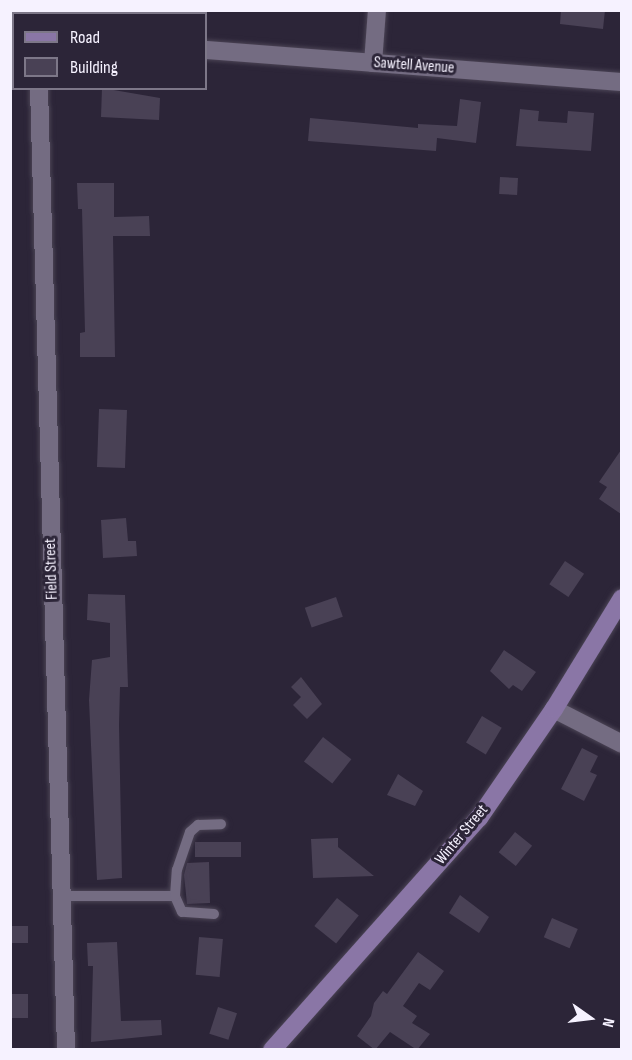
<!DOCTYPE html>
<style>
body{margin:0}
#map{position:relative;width:632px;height:1060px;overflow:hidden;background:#2c2538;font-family:"Sofia Sans Condensed",sans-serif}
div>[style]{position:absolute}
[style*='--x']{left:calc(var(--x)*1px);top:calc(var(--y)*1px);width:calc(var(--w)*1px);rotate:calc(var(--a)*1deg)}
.building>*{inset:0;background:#494155;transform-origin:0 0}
.roads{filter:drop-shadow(0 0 2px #4b4455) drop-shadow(0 0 2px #4b4455)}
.service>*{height:10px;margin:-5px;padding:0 5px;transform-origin:5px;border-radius:5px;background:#746c82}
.minor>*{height:18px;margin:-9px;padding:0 9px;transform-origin:9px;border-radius:9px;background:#746c82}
.tertiary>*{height:18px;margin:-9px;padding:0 9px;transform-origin:9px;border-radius:9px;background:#746c82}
.secondary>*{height:18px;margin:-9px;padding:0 9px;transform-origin:9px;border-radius:9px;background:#8a76a6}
span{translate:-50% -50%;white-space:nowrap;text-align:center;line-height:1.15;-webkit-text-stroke:6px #2c2538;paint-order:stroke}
.street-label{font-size:16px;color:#f6f2ff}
.frame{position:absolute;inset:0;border:12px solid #f6f2ff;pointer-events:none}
.legend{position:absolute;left:12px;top:12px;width:195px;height:78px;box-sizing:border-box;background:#2c2538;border:2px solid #7d7788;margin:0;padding:8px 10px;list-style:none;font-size:18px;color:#f6f2ff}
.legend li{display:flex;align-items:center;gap:12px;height:30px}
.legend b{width:30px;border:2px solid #7d7788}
.north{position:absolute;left:560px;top:988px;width:60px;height:60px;-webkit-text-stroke:4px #2c2538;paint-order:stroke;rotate:104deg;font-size:16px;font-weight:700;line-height:24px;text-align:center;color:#f6f2ff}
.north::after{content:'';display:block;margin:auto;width:21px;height:27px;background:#f6f2ff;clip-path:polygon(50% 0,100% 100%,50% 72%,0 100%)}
</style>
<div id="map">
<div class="building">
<i style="clip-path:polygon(561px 10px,605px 10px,603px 29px,560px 24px)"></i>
<i style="clip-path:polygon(102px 88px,160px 98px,159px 120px,101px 117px)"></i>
<i style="clip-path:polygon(460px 99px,481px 102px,476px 143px,437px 138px,436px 151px,308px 141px,310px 118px,418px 128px,418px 124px,457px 126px)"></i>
<i style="clip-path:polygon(520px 109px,539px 111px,538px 121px,567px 123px,568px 111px,594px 113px,591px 151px,516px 146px)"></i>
<i style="left:500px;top:177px;width:18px;height:17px;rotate:3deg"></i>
<i style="clip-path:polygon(77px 183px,114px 183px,114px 217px,149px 216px,150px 236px,113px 236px,115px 357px,80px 357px,80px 333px,85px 332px,82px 209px,78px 209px)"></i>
<i style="left:127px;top:410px;width:58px;height:28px;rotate:92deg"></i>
<i style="clip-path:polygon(621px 450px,621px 514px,599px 499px,607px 487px,599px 482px)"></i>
<i style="clip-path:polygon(126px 518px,128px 541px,136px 541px,137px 556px,103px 558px,101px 520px)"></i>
<i style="left:565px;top:561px;width:23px;height:28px;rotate:34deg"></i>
<i style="clip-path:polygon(88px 594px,125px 595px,128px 687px,120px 687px,119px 725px,122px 878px,97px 880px,89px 700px,92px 660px,110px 657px,110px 623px,87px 620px)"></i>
<i style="left:336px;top:597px;width:21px;height:33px;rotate:71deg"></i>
<i style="clip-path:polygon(504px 650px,536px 672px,522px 691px,513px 685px,509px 689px,490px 671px)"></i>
<i style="clip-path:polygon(301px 677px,322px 704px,307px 719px,293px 705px,301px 697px,291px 687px)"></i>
<i style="left:482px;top:716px;width:23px;height:31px;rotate:31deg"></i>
<i style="left:323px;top:737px;width:36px;height:31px;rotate:38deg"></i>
<i style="clip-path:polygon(582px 748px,598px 756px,590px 772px,597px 775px,584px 801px,561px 789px)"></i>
<i style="clip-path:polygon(398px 774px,423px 791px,415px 806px,387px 795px)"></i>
<i style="left:515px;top:832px;width:22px;height:26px;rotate:39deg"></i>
<i style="clip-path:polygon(338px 838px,338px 847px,374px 876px,313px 878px,311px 839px)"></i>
<i style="left:241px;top:842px;width:15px;height:46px;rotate:90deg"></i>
<i style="clip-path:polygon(209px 862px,210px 903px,187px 904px,184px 875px,187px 863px)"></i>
<i style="clip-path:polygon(460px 895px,489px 917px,479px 933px,449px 913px)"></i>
<i style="left:337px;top:898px;width:28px;height:36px;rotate:39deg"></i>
<i style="left:552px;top:918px;width:28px;height:21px;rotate:23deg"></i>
<i style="left:10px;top:926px;width:18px;height:17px"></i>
<i style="left:199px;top:937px;width:24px;height:38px;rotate:5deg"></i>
<i style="clip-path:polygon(117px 942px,121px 1021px,161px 1020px,162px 1035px,91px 1042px,93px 966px,88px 966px,87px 943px)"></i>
<i style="clip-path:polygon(418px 952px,444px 971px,430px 990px,419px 983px,403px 1006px,417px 1016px,412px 1023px,430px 1034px,417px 1050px,390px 1032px,375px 1050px,357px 1036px,371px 1016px,374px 1003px,383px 991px,387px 994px)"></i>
<i style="left:10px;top:994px;width:18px;height:24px"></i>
<i style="left:218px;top:1007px;width:20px;height:28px;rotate:18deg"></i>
</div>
<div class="roads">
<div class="service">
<i style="--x:62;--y:896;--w:113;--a:0"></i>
<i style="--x:214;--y:914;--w:32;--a:-176"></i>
<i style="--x:182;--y:912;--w:17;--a:-114"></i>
<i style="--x:175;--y:896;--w:26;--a:-86"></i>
<i style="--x:177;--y:870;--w:40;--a:-71.1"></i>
<i style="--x:190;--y:832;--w:11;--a:-41"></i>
<i style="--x:198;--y:825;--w:23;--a:-2"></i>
</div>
<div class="minor">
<i style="--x:373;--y:63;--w:53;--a:-85.7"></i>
<i style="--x:554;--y:709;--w:76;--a:27.2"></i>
</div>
<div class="tertiary">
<i style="--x:39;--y:14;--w:4;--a:-90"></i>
<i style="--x:10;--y:35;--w:4;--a:0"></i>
<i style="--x:206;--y:50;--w:417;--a:4.4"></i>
<i style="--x:39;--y:88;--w:962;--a:88.39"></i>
</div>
<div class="secondary">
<i style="--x:272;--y:1050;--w:311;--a:-48.3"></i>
<i style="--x:479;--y:818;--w:132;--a:-55.5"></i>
<i style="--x:554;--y:709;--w:130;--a:-58.5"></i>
</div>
</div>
<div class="street-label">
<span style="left:414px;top:66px;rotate:4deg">Sawtell Avenue</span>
<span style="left:52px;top:569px;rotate:-92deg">Field Street</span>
<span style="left:462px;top:835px;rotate:-50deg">Winter Street</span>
</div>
<div class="frame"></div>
<ul class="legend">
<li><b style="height:8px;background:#8a76a6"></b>Road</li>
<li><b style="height:16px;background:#494155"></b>Building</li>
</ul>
<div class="north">N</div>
</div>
